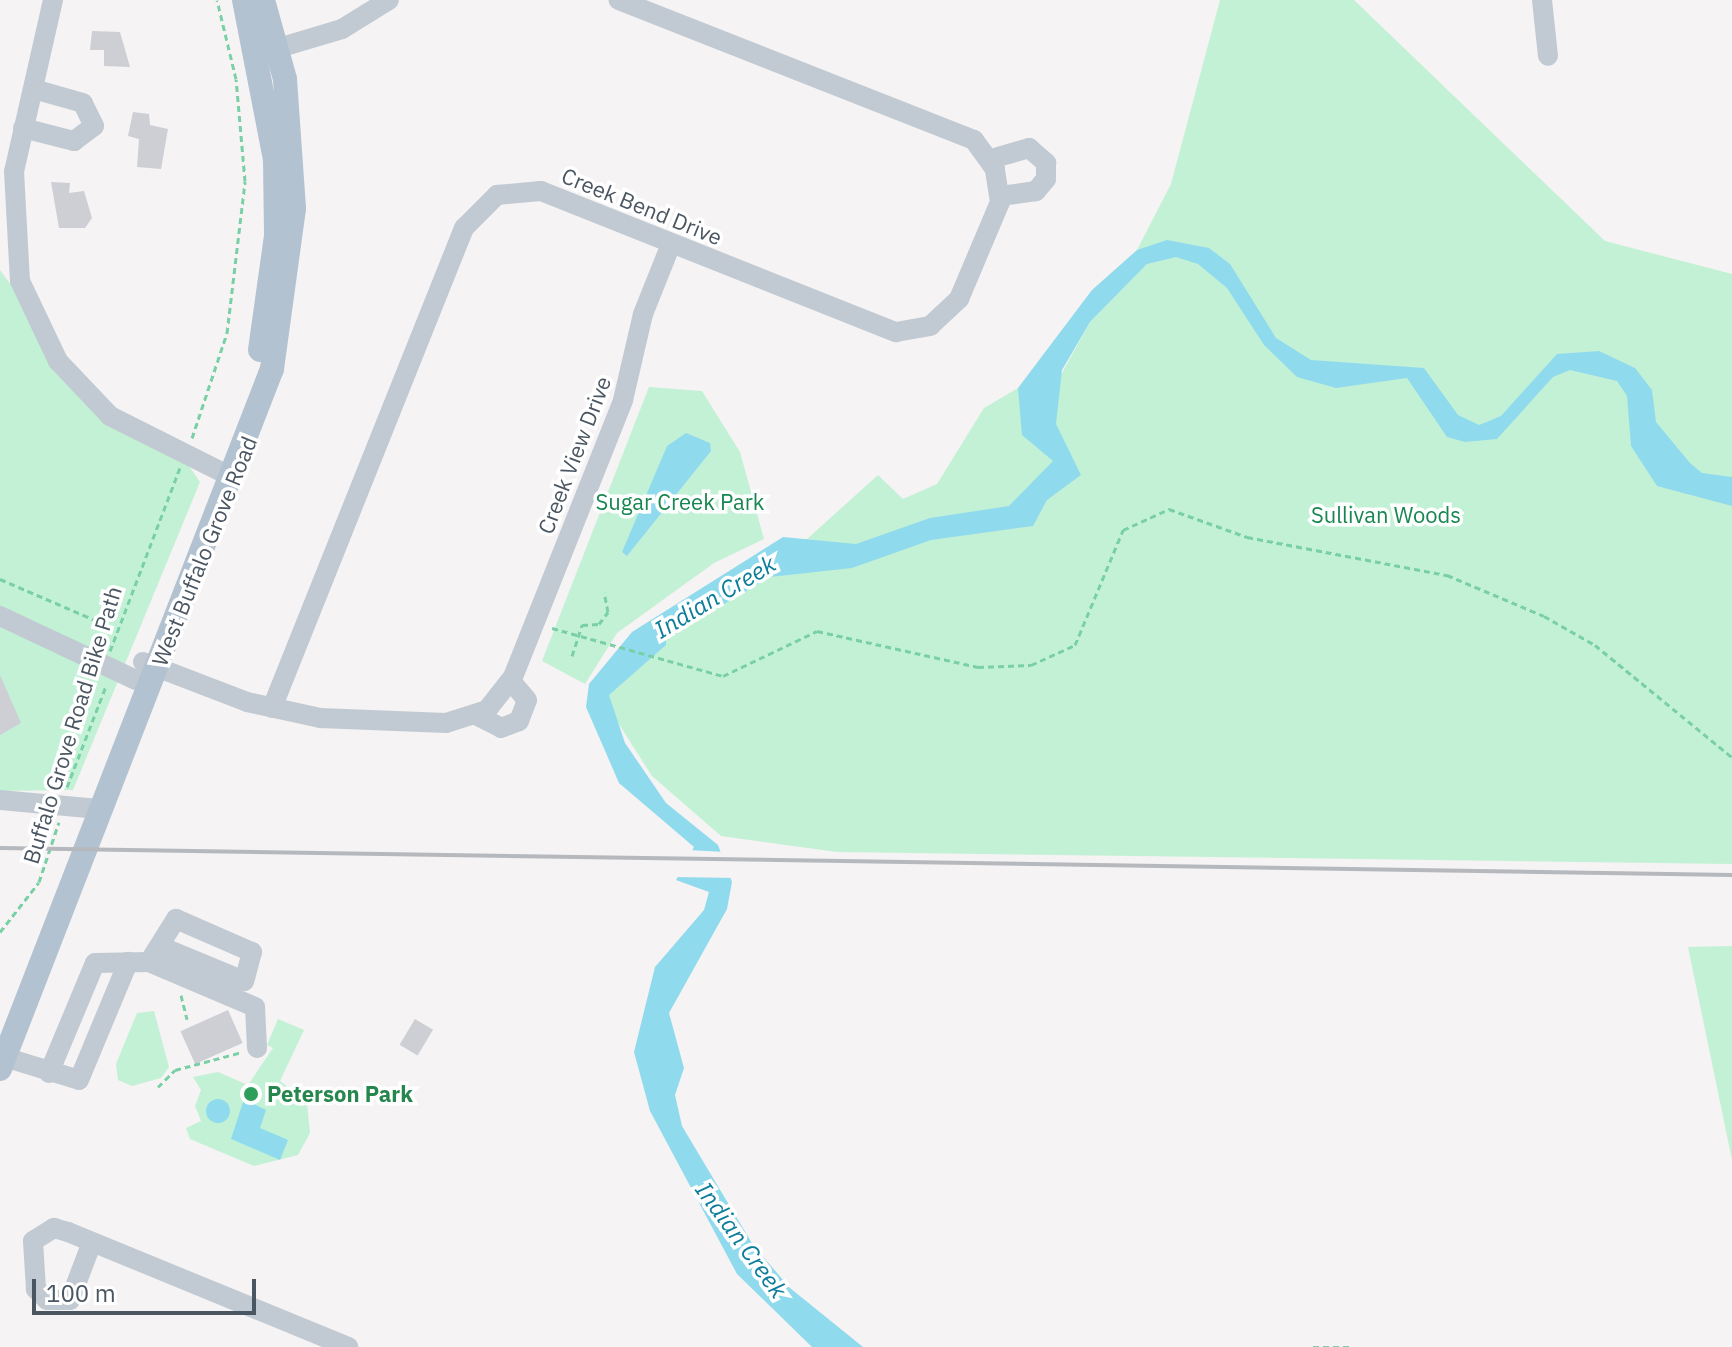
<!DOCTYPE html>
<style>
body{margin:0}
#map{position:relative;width:1732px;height:1347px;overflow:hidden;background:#f5f3f3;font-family:"IBM Plex Sans",sans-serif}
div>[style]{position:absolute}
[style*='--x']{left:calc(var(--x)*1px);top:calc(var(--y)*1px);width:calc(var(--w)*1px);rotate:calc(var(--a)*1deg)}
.green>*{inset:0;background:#c3f1d5}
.water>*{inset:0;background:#90daee}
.round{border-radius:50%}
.pier>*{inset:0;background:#f5f3f3}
.building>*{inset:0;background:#cdcfd5;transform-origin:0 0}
.path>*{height:3px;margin-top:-1.5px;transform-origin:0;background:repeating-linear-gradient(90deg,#7ad0a6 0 6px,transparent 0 10px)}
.minor>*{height:20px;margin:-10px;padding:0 10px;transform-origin:10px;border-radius:10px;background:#c1cad2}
.major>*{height:24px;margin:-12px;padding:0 12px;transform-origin:12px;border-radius:12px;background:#b3c2d1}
.rail>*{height:4px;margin:-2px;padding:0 2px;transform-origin:2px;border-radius:2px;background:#b5b8bd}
.dots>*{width:22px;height:22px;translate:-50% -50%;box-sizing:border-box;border:4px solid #fff;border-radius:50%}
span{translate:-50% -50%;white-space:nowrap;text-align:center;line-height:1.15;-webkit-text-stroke:7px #fff;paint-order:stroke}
.street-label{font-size:22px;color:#4a5661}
.park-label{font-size:22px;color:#17864f}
.leisure-label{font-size:22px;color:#27864d;font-weight:700}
.left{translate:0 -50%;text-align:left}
.water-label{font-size:24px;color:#0c7c9b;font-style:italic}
.scale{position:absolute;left:32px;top:1279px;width:224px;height:36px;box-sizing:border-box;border:4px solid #4a5661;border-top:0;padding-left:10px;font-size:24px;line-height:28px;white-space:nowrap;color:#4a5661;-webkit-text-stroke:6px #fff;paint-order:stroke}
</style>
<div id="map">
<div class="green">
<i style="clip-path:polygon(1220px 0,1354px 0,1605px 241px,1732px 274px,1732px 864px,837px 852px,721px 836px,652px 776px,599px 693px,609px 666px,776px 567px,878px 475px,903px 499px,937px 484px,984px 408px,1018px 388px,1047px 400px,1090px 322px,1147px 264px,1137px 250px,1171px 184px)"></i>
<i style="clip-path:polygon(0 270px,114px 428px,189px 466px,200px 482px,73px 790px,0 791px)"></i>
<i style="clip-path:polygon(649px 387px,702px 391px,740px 452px,764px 539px,714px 563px,617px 633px,585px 684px,542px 661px)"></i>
<i style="clip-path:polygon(1732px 946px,1732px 1160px,1688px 947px)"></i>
<i style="clip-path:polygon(154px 1011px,169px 1067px,161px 1078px,132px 1086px,118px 1080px,116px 1064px,137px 1013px)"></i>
<i style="clip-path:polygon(278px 1019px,304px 1030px,280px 1081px,307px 1102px,310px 1133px,298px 1155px,254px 1166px,190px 1139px,186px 1128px,201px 1121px,195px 1106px,201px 1090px,193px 1077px,218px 1072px,248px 1085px,273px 1048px,267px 1045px)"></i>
</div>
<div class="water">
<i style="clip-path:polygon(1167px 240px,1209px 248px,1230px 264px,1276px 338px,1311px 360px,1424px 368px,1458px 415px,1479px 425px,1501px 416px,1557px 354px,1599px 351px,1635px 368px,1652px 390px,1656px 422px,1690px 463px,1702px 473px,1732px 477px,1732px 506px,1657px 486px,1631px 446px,1627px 396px,1617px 381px,1570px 370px,1553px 377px,1497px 439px,1465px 442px,1447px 437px,1407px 378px,1336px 388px,1297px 377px,1264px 345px,1227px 288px,1198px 264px,1176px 257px,1147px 264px,1090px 322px,1062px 370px,1056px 424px,1081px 475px,1047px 500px,1033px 526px,931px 540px,852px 568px,770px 577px,666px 638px,666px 645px,609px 695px,625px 743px,666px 803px,718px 845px,732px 882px,727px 909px,669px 1013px,684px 1068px,675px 1095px,682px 1126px,753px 1245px,790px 1288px,863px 1347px,812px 1347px,737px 1274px,650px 1111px,634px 1052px,655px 967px,704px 910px,709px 892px,676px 880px,694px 847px,619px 783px,586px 707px,589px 684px,632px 632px,783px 537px,856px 544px,930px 518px,1009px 506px,1053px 461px,1022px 435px,1018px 388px,1092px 290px,1137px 250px)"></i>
<i style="clip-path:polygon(686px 433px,710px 443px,711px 451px,627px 556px,622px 552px,667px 446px)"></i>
<i style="clip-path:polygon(244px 1099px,266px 1110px,260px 1128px,288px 1140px,280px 1160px,231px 1139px)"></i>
<i class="round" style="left:206px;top:1099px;width:24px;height:24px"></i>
</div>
<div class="pier">
<i style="clip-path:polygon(688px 850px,725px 852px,735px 878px,674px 877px)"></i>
</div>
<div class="building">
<i style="clip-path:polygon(92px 31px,120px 32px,130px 67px,104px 66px,104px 50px,90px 50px)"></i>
<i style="clip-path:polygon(133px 112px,149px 114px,150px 125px,168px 129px,161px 169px,137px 167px,139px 139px,128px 136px)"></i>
<i style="clip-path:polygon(51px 182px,70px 183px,69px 193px,84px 191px,92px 218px,85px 228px,59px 228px)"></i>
<i style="clip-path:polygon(0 675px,21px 723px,0 735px)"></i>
<i style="left:228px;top:1010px;width:36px;height:52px;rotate:66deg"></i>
<i style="left:415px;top:1019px;width:21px;height:30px;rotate:31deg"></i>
</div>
<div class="path">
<i style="--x:192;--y:438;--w:111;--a:-71.6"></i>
<i style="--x:227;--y:333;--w:153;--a:-83.2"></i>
<i style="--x:245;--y:181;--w:102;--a:-95"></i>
<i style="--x:236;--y:79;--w:81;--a:-103.5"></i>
<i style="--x:0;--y:579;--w:124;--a:23.3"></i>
<i style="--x:552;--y:628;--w:178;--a:15.7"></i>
<i style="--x:723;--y:676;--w:104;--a:-25.6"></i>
<i style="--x:817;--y:631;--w:165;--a:12.6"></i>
<i style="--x:978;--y:667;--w:53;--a:-2.2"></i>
<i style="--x:1031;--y:665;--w:48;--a:-24.4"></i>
<i style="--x:1075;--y:645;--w:125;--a:-67.3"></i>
<i style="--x:1123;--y:530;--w:51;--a:-24.5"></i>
<i style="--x:1169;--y:509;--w:83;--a:19.7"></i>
<i style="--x:1247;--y:537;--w:204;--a:10.8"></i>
<i style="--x:1447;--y:575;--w:105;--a:22.9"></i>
<i style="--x:1544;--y:616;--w:59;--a:29.6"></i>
<i style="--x:1595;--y:645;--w:177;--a:39.3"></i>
<i style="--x:110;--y:651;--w:196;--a:-69.1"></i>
<i style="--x:572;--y:656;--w:33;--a:-72"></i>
<i style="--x:582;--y:625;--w:17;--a:-3"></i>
<i style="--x:599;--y:624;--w:15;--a:-53"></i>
<i style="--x:608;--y:612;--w:20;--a:-101"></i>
<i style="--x:67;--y:787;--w:108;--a:-68.9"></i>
<i style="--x:0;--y:932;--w:63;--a:-52"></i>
<i style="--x:39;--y:882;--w:63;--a:-71.6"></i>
<i style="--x:181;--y:995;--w:25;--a:76"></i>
<i style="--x:158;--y:1087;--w:24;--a:-45"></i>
<i style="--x:175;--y:1070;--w:69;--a:-15"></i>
<i style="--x:1313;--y:1347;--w:37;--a:0"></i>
</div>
<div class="minor">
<i style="--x:53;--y:0;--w:175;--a:102.8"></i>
<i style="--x:14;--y:171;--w:110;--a:86.9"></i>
<i style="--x:20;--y:281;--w:89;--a:64.6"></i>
<i style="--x:58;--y:361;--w:76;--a:46.6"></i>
<i style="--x:110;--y:416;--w:123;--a:26.6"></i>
<i style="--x:1542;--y:0;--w:56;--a:83.9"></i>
<i style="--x:265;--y:52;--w:80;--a:-16.6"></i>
<i style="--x:342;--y:29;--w:55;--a:-31.7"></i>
<i style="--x:23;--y:128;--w:53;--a:14.3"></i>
<i style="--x:74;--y:141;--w:25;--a:-37"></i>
<i style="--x:94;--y:126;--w:25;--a:-116"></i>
<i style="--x:83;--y:103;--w:51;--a:-164.1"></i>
<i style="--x:991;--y:159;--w:40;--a:-16"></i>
<i style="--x:1029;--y:148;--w:23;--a:41"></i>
<i style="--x:1046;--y:163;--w:16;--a:90"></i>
<i style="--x:1046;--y:179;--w:16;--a:130"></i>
<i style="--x:1036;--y:191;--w:36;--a:172"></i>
<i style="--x:0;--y:616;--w:150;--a:25.2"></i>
<i style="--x:143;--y:662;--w:111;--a:21"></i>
<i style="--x:247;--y:702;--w:75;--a:12.4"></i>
<i style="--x:320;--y:718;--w:126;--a:2.3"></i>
<i style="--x:446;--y:723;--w:43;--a:-17.6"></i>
<i style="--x:487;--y:710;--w:42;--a:-51.8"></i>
<i style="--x:513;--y:677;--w:298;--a:-68.3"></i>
<i style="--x:623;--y:400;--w:88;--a:-76.9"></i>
<i style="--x:643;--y:314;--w:75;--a:-68.2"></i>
<i style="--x:272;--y:708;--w:517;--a:-68.2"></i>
<i style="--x:464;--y:228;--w:47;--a:-45"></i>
<i style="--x:497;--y:195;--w:44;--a:-5.2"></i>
<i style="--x:541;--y:191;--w:382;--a:21.7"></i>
<i style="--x:896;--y:332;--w:35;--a:-10"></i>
<i style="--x:930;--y:326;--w:40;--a:-43"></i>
<i style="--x:959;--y:299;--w:105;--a:-67.1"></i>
<i style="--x:1000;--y:202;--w:33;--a:-99"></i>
<i style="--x:995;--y:169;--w:36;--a:-126"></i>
<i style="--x:974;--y:140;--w:382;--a:-158.5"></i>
<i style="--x:476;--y:715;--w:28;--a:27"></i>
<i style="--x:501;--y:728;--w:19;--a:-21"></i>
<i style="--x:519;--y:721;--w:22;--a:-69"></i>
<i style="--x:527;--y:700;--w:25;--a:-130"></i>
<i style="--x:0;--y:800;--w:99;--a:5.2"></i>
<i style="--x:149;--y:962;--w:115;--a:23"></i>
<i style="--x:255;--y:1007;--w:41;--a:87.2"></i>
<i style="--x:4;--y:1057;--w:78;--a:17"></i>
<i style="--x:79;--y:1080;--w:128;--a:-67.4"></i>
<i style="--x:49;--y:1073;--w:119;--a:-67.3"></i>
<i style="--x:95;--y:963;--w:54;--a:-1.1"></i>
<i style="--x:149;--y:962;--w:51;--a:-57.9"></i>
<i style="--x:176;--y:919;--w:83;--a:23.5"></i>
<i style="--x:252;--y:952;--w:30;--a:105"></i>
<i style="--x:244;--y:981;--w:89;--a:-157.5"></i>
<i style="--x:92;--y:1242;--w:62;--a:110.8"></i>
<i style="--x:70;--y:1300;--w:23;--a:180"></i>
<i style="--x:47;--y:1300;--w:16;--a:-135"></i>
<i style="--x:36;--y:1289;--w:48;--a:-93.6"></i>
<i style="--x:33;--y:1241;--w:25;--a:-32"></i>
<i style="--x:54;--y:1228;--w:15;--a:16"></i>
<i style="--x:68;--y:1232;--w:303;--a:22.3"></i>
</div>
<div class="major">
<i style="--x:244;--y:0;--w:163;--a:79"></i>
<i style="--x:275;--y:160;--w:76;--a:89.2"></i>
<i style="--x:276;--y:236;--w:115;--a:98"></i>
<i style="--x:0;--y:1069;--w:751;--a:-68.77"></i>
<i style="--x:272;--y:369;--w:162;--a:-82.2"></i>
<i style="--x:294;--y:208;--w:129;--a:-94"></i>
<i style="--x:285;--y:79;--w:82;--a:-105.6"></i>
</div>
<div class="rail">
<i style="--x:0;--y:848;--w:1732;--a:0.89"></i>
</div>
<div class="dots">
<i style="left:251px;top:1094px;background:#2e9e5b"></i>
</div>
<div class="street-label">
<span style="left:642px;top:206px;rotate:22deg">Creek Bend Drive</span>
<span style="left:574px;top:455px;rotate:-69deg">Creek View Drive</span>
<span style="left:204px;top:551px;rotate:-68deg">West Buffalo Grove Road</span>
<span style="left:72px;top:725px;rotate:-73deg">Buffalo Grove Road Bike Path</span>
</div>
<div class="park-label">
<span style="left:680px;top:502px">Sugar Creek Park</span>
<span style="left:1386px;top:515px">Sullivan Woods</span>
</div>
<div class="leisure-label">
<span class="left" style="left:267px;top:1094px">Peterson Park</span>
</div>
<div class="water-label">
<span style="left:715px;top:597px;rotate:-31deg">Indian Creek</span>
<span style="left:741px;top:1240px;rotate:54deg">Indian Creek</span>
</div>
<div class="scale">100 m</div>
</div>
